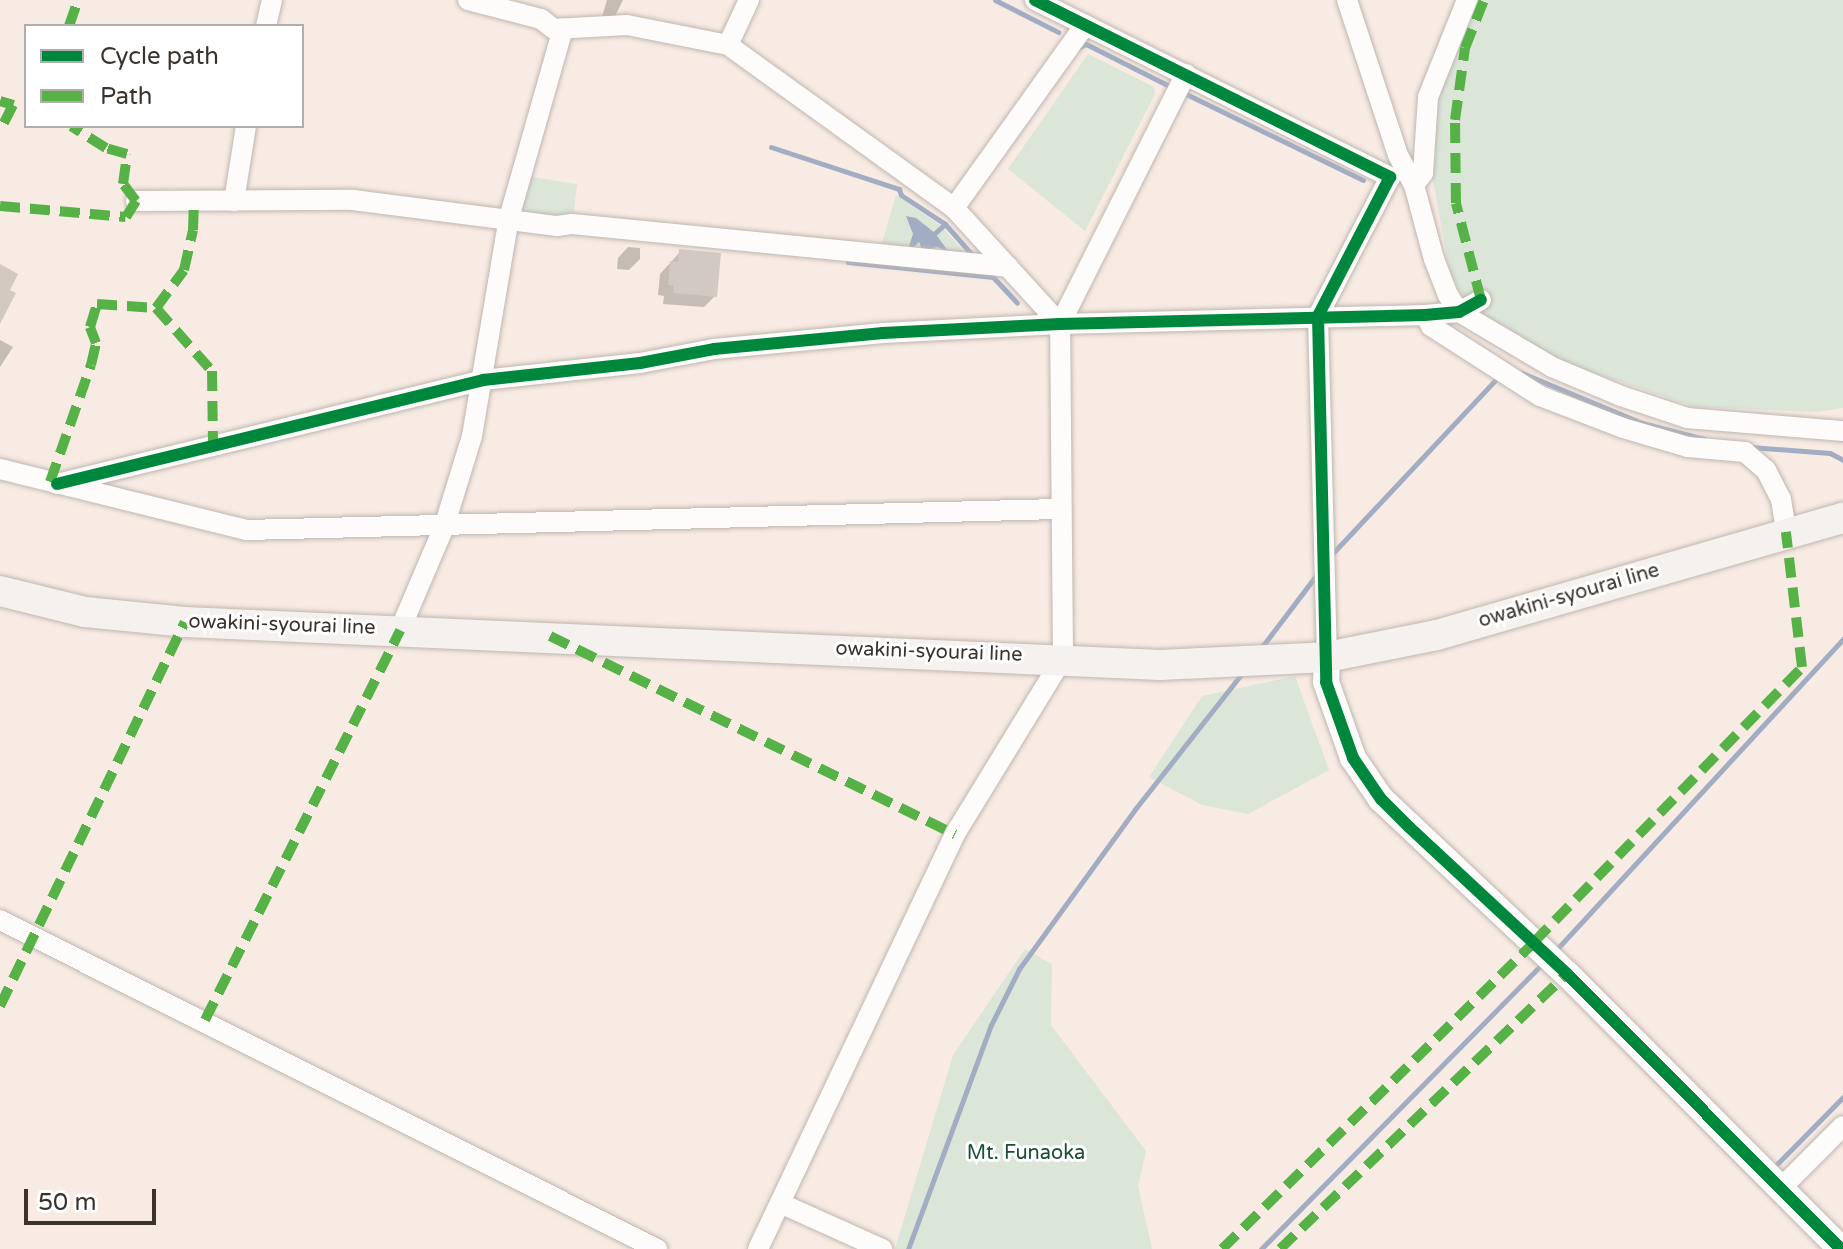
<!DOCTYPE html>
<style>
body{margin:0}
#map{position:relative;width:1843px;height:1249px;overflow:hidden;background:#f7ebe3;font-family:"Varela Round",sans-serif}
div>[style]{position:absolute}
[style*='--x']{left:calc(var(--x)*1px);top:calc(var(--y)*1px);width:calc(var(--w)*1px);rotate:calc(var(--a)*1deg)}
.green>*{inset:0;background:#dbe6d9}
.water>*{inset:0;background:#a2adc4}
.shadow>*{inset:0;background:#0003}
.stream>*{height:5px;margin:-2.5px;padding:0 2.5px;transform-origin:2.5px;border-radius:2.5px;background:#a2adc4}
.building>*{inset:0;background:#d2c9c3}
.roads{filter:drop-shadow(0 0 2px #bfb6b0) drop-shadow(0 0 2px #bfb6b0)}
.minor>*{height:20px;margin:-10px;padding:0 10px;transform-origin:10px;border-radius:10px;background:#fefcfb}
.tertiary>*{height:26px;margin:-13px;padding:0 13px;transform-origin:13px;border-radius:13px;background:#fefcfb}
.secondary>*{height:30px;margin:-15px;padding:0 15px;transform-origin:15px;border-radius:15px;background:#f5f1ee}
.quiet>*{height:10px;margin-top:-5px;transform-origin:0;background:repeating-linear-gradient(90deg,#56b246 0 20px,transparent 0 30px)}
.cycleway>*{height:12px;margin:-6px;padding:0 6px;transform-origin:6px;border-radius:6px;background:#00873e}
span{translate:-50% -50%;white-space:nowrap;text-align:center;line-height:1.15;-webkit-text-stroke:6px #fff;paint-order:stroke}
.street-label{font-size:20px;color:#3a322c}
.park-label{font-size:20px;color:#184e34}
.legend{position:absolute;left:24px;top:24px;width:280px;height:104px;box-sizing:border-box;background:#fff;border:2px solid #b0adab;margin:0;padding:10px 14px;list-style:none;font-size:24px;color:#3a322c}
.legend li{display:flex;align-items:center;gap:16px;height:40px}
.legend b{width:40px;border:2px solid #b0adab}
.scale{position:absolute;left:24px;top:1189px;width:132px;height:36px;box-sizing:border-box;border:4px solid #3a322c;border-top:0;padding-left:10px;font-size:24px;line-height:28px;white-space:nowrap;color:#3a322c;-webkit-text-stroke:6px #fff;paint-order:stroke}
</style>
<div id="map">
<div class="green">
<i style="clip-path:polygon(1456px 0,1843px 0,1843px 408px,1817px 412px,1695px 407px,1485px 336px,1450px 273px,1421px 116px)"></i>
<i style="clip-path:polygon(1088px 54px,1154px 87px,1155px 94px,1085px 231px,1008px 169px)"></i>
<i style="clip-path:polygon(519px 175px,577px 184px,572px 224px,526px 217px,527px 208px,514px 207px)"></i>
<i style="clip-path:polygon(896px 195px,941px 226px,972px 260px,880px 250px)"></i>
<i style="clip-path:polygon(1295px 676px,1329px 770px,1248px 814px,1202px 805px,1149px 777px,1202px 696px)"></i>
<i style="clip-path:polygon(1025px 949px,1052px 964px,1051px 1025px,1146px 1151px,1138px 1186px,1152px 1249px,895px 1249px,953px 1055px)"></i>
</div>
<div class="water">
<i style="clip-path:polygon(906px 216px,916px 218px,935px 233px,948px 251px,937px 247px,923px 251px,919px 242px,913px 248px,909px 246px,913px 234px)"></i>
</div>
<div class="shadow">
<i style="clip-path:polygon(607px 0,623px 0,615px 16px,602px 17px)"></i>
<i style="clip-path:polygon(628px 247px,640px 248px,640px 259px,629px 270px,617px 269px,618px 258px)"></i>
<i style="clip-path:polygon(680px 252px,715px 296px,704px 307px,663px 304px,664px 296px,658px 295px,660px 274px)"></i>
<i style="clip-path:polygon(0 340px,13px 347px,0 367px)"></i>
</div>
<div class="stream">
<i style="--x:995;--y:0;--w:71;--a:26.9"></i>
<i style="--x:1077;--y:48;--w:10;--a:-24"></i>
<i style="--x:1086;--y:44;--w:100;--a:26.8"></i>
<i style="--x:1184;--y:93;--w:199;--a:25.9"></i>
<i style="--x:771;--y:147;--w:135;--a:18.2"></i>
<i style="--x:899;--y:189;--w:6;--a:72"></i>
<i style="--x:901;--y:195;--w:53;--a:33.4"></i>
<i style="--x:945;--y:224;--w:45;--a:48.6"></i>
<i style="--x:935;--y:233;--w:13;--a:-42"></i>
<i style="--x:848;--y:262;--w:146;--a:5.9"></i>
<i style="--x:993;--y:277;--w:35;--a:47"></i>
<i style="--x:1522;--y:373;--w:130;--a:22.6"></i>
<i style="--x:1642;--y:423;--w:64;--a:14.5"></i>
<i style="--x:1750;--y:447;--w:80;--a:4.3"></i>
<i style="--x:1830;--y:453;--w:15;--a:28"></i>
<i style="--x:1331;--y:555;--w:245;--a:-46.8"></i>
<i style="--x:1261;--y:648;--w:94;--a:-52.8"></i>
<i style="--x:1556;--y:950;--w:423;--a:-47.3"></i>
<i style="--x:1777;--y:1164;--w:94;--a:-45.4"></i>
<i style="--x:908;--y:1249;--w:239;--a:-69.7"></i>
<i style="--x:991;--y:1025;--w:63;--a:-63.4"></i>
<i style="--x:1019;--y:969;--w:199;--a:-54"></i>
<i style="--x:1136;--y:808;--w:173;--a:-51.8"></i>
<i style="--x:1261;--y:1249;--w:402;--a:-45.4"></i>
</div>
<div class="building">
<i style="clip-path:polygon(679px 249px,721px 253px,717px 297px,673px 293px,674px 285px,668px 285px,670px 261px,678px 262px)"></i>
<i style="clip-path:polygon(0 264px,18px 274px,10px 290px,16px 293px,0 324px)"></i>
</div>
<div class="roads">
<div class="minor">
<i style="--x:468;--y:0;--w:75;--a:14.6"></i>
<i style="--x:541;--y:19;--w:16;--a:38"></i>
<i style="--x:554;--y:29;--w:73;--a:-3.1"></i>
<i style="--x:627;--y:25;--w:103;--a:11.2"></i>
<i style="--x:728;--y:45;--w:279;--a:35.8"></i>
<i style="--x:954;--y:208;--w:157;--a:47.6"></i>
<i style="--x:1035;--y:0;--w:397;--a:26.5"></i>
<i style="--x:1390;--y:177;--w:157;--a:117.4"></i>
<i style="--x:1318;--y:316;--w:341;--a:88.5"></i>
<i style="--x:1347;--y:0;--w:163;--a:71.8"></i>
<i style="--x:1398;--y:155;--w:34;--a:62"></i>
<i style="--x:1414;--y:185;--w:77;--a:74.9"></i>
<i style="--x:1434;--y:259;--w:39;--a:69"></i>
<i style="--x:1448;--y:295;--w:20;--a:57"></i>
<i style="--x:1459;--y:312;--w:108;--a:30.6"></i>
<i style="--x:1552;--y:367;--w:75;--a:22.8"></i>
<i style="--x:1621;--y:396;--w:70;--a:18.4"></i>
<i style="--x:1687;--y:418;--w:157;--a:4.8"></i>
<i style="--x:266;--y:26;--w:27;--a:-77"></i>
<i style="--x:728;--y:45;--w:50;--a:-65"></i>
<i style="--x:1414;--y:185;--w:15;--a:-53"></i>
<i style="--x:1423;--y:173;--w:76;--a:-86.2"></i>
<i style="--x:1428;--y:97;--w:105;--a:-68.1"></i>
<i style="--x:136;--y:201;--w:217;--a:-0.3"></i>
<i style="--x:353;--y:200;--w:206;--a:7.3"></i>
<i style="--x:557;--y:226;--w:15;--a:-8"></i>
<i style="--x:572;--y:224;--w:438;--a:5.6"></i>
<i style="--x:234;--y:201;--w:76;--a:-80.9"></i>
<i style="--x:954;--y:208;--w:225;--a:-54.4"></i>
<i style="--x:1425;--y:315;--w:13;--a:61"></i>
<i style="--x:1431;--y:326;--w:130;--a:32.7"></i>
<i style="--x:1540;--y:396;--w:89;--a:21.1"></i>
<i style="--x:1623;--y:428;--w:68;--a:16.3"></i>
<i style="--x:1688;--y:447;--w:57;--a:5"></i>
<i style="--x:1745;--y:452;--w:28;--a:41"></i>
<i style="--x:1766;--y:470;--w:33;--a:63"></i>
<i style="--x:1781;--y:499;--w:33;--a:81"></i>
<i style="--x:0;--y:469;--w:253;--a:13.9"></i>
<i style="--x:246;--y:530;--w:815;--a:-1.48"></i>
<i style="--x:57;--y:484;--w:439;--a:-13.7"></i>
<i style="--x:483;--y:380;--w:158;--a:-6.2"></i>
<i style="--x:640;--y:363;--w:75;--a:-10.7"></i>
<i style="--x:714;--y:349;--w:170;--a:-5.4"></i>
<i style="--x:883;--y:333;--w:177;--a:-2.9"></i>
<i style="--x:1060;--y:324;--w:365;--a:-1.4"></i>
<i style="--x:1425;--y:315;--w:34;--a:-5"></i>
<i style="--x:1459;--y:312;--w:25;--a:-29"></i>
<i style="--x:400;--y:630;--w:112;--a:-66.9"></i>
<i style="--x:444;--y:527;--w:95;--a:-72.9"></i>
<i style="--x:472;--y:436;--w:221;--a:-80.4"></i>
<i style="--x:509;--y:218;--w:197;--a:-74.1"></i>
<i style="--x:0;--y:920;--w:735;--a:26.6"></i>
<i style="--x:1782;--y:1187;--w:86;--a:-45"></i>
<i style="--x:782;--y:1204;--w:110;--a:24.2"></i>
<i style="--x:758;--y:1249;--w:459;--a:-64.6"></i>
<i style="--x:955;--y:834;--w:206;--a:-58.5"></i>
<i style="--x:1063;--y:658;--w:334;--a:-90.5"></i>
<i style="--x:1060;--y:324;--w:280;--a:-63.3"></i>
</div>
<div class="tertiary">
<i style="--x:1327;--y:657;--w:25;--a:92"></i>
<i style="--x:1326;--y:682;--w:81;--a:70.4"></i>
<i style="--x:1353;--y:758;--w:50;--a:55.7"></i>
<i style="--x:1381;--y:799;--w:255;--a:43.3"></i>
<i style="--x:1567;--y:974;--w:388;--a:45.1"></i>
</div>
<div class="secondary">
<i style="--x:0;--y:591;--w:88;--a:13.9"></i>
<i style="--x:85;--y:612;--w:100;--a:5.7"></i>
<i style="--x:185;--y:622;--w:976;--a:2.53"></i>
<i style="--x:1160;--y:665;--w:167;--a:-2.7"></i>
<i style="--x:1327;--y:657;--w:112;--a:-11.3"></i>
<i style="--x:1437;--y:635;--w:423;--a:-16.1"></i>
</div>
</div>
<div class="quiet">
<i style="--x:69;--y:26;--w:28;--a:-71"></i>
<i style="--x:0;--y:101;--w:14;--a:17"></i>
<i style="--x:13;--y:105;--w:28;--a:117"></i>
<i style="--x:0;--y:206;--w:126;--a:5"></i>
<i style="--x:126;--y:217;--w:19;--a:-58"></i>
<i style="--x:136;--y:201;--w:21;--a:-127"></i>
<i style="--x:123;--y:184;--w:30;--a:-82"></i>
<i style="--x:127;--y:154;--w:22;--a:-164"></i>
<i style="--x:106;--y:148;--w:41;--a:-147.8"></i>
<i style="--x:1481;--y:300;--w:100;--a:-104.5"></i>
<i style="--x:1456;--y:203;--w:83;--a:-90.7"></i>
<i style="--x:1455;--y:120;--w:73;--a:-82.1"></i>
<i style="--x:1465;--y:48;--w:52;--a:-68.4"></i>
<i style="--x:156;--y:308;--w:84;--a:48.4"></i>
<i style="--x:212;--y:371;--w:75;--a:89.2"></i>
<i style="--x:50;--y:482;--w:124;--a:-70.7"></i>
<i style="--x:91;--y:365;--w:23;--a:-77"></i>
<i style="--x:96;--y:343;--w:17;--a:-111"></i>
<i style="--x:90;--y:327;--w:24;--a:-73"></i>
<i style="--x:97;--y:304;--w:59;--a:3.9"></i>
<i style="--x:156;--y:308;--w:47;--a:-53.6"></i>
<i style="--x:184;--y:270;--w:41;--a:-77.3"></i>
<i style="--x:193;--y:230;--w:28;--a:-88"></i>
<i style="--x:550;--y:636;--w:451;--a:26.1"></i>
<i style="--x:0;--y:1006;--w:426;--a:-64.3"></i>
<i style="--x:205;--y:1020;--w:436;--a:-63.4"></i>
<i style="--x:1222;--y:1249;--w:438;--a:-44.5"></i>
<i style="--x:1534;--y:942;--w:384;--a:-45.7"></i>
<i style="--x:1802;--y:667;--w:136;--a:-96.8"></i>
<i style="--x:1280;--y:1249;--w:397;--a:-43.8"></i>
</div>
<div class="cycleway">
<i style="--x:1035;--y:0;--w:397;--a:26.5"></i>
<i style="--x:1390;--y:177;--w:157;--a:117.4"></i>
<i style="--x:1318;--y:316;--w:366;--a:88.7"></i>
<i style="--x:1326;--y:682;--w:81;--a:70.4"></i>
<i style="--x:1353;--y:758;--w:50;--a:55.7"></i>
<i style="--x:1381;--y:799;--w:40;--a:45"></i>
<i style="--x:1409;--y:827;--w:216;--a:42.9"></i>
<i style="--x:1567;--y:974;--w:388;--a:45.1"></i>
<i style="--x:57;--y:484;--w:439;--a:-13.7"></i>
<i style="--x:483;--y:380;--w:158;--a:-6.2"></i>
<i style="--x:640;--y:363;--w:75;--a:-10.7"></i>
<i style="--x:714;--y:349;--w:170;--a:-5.4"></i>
<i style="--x:883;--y:333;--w:177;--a:-2.9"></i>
<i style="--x:1060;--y:324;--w:365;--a:-1.4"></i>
<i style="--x:1425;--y:315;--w:34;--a:-5"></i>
<i style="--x:1459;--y:312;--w:25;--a:-29"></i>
</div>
<div class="street-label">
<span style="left:1569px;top:596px;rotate:-16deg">owakini-syourai line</span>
<span style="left:282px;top:625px;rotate:2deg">owakini-syourai line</span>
<span style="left:929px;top:652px;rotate:2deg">owakini-syourai line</span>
</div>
<div class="park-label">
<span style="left:1026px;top:1153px">Mt. Funaoka</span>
</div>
<ul class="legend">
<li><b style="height:10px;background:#00873e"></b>Cycle path</li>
<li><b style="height:10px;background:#56b246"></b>Path</li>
</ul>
<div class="scale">50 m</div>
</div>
